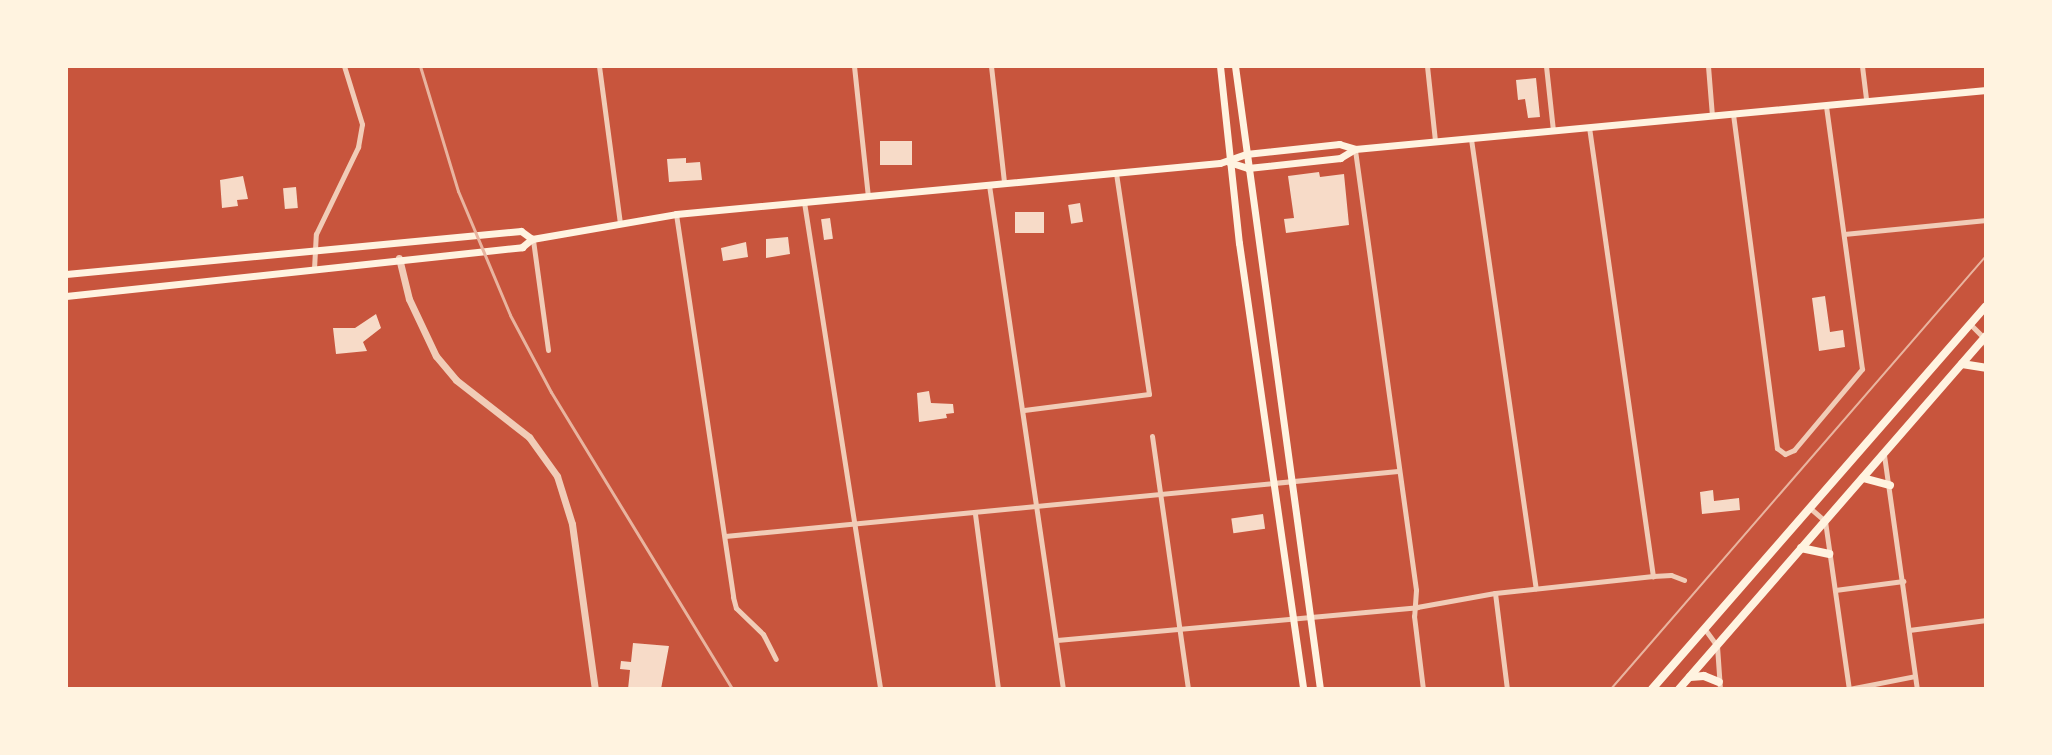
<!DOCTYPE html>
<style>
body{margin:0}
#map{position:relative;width:2052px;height:755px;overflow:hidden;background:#c8553d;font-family:Karla,sans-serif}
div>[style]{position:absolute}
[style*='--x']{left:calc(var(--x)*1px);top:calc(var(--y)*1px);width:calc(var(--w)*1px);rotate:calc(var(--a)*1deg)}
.building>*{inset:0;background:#f7dbc8;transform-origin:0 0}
.minor>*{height:5px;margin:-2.5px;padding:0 2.5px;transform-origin:2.5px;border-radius:2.5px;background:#f1ccb7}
.tertiary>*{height:7px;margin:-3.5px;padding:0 3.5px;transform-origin:3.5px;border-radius:3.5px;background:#f1ccb7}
.secondary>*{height:7px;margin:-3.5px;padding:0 3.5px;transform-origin:3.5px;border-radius:3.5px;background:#fff3e0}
.primary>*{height:8px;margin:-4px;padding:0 4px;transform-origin:4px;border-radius:4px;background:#fff3e0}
.tram>*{height:2px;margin:-1px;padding:0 1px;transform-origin:1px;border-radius:1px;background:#e9b49f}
.rail>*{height:3px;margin:-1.5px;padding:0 1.5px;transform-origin:1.5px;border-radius:1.5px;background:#e9b49f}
span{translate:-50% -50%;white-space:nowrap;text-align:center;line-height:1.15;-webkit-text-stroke:6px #fff3e0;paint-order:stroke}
.frame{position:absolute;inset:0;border:68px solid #fff3e0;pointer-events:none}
</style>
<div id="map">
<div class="building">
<i style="clip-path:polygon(1536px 78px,1540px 117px,1528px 118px,1525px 99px,1518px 100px,1516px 80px)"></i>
<i style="left:912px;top:141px;width:24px;height:32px;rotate:90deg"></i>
<i style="clip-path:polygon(686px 158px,686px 163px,700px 162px,702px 180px,669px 182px,667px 159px)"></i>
<i style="clip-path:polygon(1319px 172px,1320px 177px,1344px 174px,1349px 225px,1286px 233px,1284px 219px,1294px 218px,1288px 176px)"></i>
<i style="clip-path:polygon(243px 176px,248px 199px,237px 200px,238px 206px,222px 208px,220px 180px)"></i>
<i style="left:296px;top:187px;width:21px;height:13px;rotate:85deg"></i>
<i style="left:1080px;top:203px;width:19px;height:12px;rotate:81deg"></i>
<i style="left:1044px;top:212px;width:21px;height:29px;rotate:90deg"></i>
<i style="left:830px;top:218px;width:21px;height:9px;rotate:82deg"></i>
<i style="clip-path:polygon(788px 237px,790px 254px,766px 258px,766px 239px)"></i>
<i style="clip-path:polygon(746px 242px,748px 257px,723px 261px,721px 248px)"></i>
<i style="clip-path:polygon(1825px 296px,1830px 332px,1843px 330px,1845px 347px,1819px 351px,1812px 298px)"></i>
<i style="clip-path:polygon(376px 314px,381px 328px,363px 342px,367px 351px,336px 354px,333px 328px,355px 328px)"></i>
<i style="clip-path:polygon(929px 391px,931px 403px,953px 404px,954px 413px,946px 414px,947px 418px,919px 422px,917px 393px)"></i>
<i style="clip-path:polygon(1713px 490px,1714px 501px,1739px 498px,1740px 510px,1702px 514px,1700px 492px)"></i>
<i style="left:1263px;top:514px;width:15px;height:32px;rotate:82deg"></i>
<i style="clip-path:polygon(633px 643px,669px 646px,661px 689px,628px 689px,630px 670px,620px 669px,621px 661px,631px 662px)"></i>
</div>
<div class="minor">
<i style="--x:599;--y:66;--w:158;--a:82.4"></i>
<i style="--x:854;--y:66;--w:131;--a:83.9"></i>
<i style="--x:991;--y:66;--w:117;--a:83.6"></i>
<i style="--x:1427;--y:66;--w:75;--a:83.9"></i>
<i style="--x:1546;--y:66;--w:64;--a:83.8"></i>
<i style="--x:1708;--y:66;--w:50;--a:85.4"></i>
<i style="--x:1862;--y:66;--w:35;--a:83"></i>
<i style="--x:1733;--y:114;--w:337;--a:82.5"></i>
<i style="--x:1777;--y:448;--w:10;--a:37"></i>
<i style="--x:1785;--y:454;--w:10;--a:-24"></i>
<i style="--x:1794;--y:450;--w:106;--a:-50"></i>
<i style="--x:1862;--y:369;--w:266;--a:-97.8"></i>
<i style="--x:1589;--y:127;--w:454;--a:81.9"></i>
<i style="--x:1653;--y:576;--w:18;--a:-3"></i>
<i style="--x:1671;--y:575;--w:14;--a:21"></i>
<i style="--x:1471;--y:139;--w:454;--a:81.8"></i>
<i style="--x:1355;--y:150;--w:444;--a:82.1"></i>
<i style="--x:1416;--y:590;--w:26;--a:94"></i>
<i style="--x:1414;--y:616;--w:74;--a:83"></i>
<i style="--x:989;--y:185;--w:509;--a:81.65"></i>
<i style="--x:804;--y:202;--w:493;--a:81.1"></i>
<i style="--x:676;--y:214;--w:387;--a:81.5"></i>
<i style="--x:733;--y:597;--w:11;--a:75"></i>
<i style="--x:736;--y:608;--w:37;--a:44"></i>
<i style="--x:763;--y:634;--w:28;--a:63"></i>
<i style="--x:1844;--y:234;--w:143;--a:-5.6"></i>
<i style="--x:533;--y:240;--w:111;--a:82.2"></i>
<i style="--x:314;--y:269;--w:35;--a:-87"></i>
<i style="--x:316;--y:234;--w:97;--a:-64.2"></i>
<i style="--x:358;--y:147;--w:23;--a:-80"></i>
<i style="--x:362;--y:124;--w:61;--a:-107.2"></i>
<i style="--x:1970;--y:324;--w:20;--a:45"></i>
<i style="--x:1984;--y:338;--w:8;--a:76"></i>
<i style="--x:1024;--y:410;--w:126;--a:-7.3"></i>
<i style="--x:1149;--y:394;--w:223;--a:-98.5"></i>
<i style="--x:1152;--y:436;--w:256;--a:81.9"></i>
<i style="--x:1884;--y:455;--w:236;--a:82"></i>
<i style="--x:1810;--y:508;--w:20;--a:41"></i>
<i style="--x:1825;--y:521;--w:170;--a:81.9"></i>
<i style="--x:975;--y:514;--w:177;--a:82.5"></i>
<i style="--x:725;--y:536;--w:676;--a:-5.52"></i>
<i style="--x:1835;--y:590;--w:69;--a:-7.5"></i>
<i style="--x:1495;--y:593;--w:97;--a:82.9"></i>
<i style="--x:1704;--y:628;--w:22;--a:54"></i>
<i style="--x:1717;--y:646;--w:43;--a:86"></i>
<i style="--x:1909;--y:630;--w:78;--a:-7.4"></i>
<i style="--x:1057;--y:640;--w:362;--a:-5.2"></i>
<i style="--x:1417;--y:607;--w:79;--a:-10.2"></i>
<i style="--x:1495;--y:593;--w:159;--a:-6.1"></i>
<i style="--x:1849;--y:689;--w:67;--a:-11.1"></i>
</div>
<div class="tertiary">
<i style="--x:399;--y:258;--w:42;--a:76.3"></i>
<i style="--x:409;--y:299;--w:63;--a:64.7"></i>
<i style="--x:436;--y:356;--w:31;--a:50"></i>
<i style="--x:456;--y:380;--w:93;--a:38"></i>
<i style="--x:529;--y:437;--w:48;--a:54.3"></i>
<i style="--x:557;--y:476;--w:50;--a:72.6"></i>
<i style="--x:572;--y:524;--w:167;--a:82.1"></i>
</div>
<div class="secondary">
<i style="--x:1220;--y:66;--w:178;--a:83.9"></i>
<i style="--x:1239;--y:243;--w:451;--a:81.8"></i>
<i style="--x:1235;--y:66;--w:629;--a:82.23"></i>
<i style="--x:1229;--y:162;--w:20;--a:18"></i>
<i style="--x:1248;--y:168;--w:93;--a:-6.2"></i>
<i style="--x:1340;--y:158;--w:17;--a:-31"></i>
<i style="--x:66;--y:274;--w:457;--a:-5.4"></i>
<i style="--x:521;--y:231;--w:14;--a:36"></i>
<i style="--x:66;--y:296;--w:459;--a:-6.1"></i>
<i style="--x:522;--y:247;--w:13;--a:-39"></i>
<i style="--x:532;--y:239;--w:146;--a:-9.8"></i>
<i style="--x:676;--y:214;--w:546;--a:-5.36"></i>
<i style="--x:1220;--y:163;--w:28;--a:-19"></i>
<i style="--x:1246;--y:154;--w:94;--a:-6.1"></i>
<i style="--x:1339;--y:144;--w:17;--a:17"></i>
<i style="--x:1355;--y:149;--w:634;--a:-5.34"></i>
</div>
<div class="primary">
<i style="--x:1962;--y:364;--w:24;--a:9"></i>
<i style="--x:1863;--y:478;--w:28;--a:15"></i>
<i style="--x:1801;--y:548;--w:29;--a:12"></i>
<i style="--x:1690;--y:677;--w:14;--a:-4"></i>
<i style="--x:1704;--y:676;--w:16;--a:22"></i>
<i style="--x:1652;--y:689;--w:508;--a:-48.91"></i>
<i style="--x:1679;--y:689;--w:468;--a:-49"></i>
</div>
<div class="tram">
<i style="--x:1611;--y:689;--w:573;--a:-49.11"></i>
</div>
<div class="rail">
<i style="--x:420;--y:66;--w:131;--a:73.1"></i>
<i style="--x:458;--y:191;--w:134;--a:67.2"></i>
<i style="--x:510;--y:315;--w:87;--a:62"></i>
<i style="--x:551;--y:392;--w:348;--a:58.6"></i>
</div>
<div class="frame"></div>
</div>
